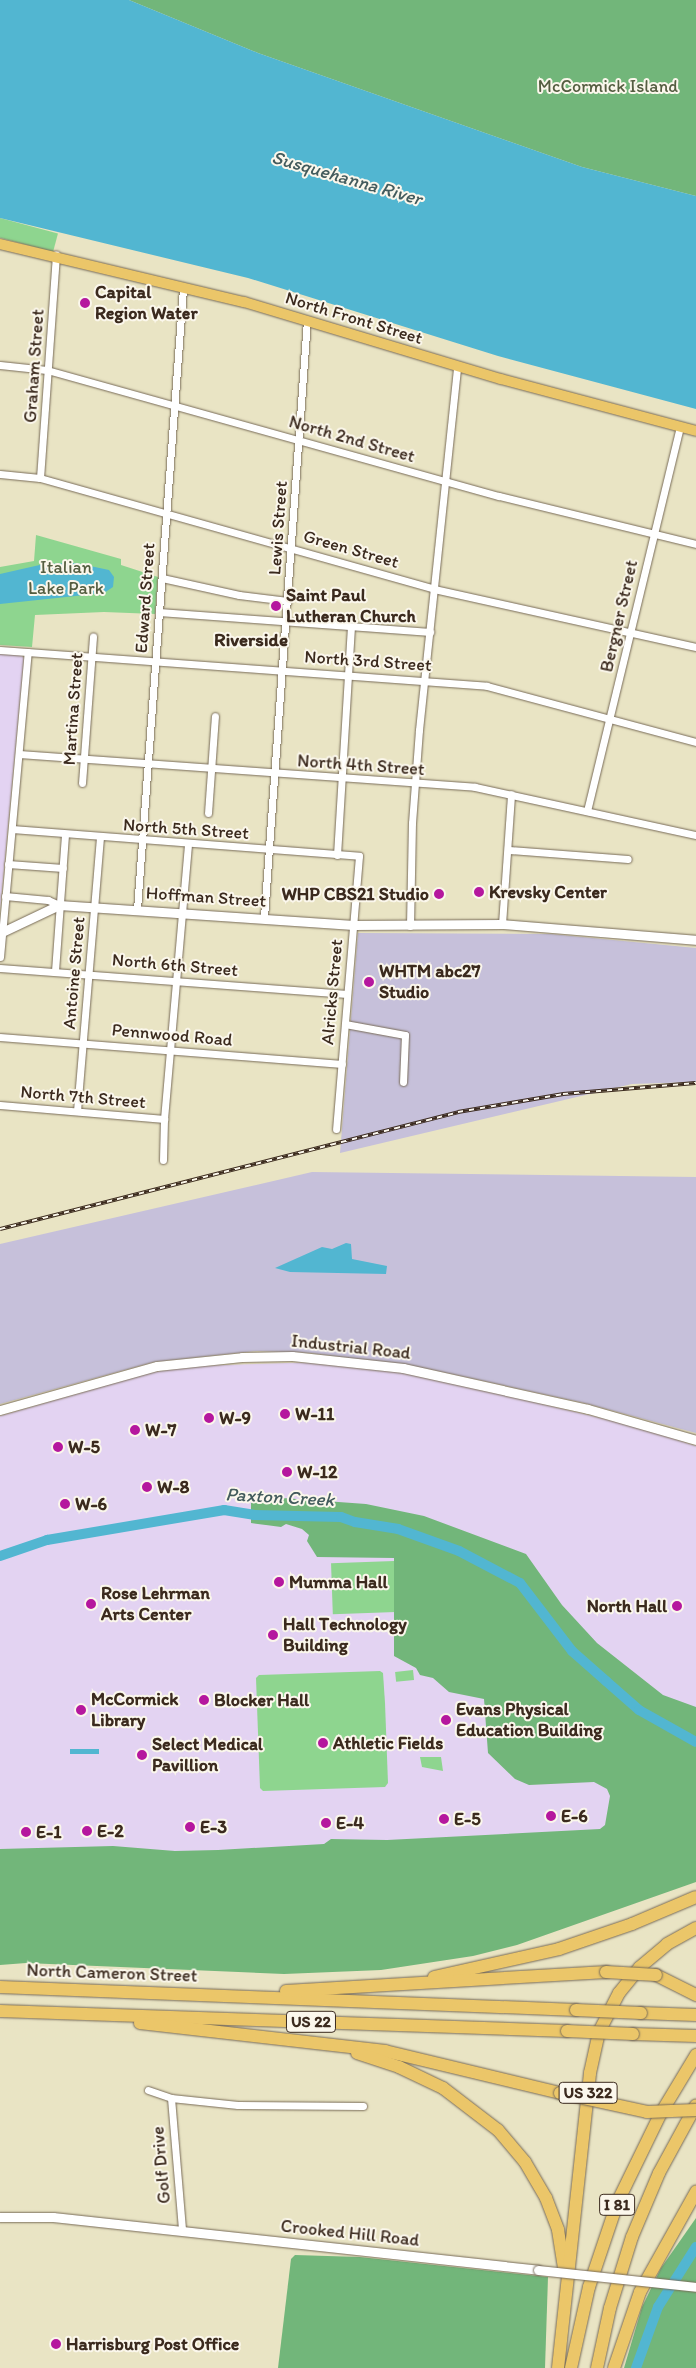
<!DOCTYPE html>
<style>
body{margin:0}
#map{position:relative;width:696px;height:2368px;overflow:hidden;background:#e9e4c4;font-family:Itim,sans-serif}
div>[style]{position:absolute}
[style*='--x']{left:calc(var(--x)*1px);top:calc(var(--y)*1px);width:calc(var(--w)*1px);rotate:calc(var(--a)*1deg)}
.built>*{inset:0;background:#e3d3f2}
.industrial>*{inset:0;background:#c6c0da}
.green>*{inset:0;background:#8ed58f;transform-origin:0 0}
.forest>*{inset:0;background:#72b67a}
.water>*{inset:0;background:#52b6d1;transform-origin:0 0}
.river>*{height:10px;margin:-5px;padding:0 5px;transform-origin:5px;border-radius:5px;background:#52b6d1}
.roads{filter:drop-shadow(0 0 1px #786b58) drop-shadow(0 0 1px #786b58)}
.minor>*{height:7px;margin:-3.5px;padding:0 3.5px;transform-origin:3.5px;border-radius:3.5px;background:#fff}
.tertiary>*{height:9px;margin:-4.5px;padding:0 4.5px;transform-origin:4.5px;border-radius:4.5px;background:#fff}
.primary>*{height:10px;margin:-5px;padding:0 5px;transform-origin:5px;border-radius:5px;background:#ebc669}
.motorway>*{height:12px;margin:-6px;padding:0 6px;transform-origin:6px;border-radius:6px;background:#ebc669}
.rail>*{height:4px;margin-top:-2px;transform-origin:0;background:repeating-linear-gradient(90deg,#fbf7ec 0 5.5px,#3b2a1e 0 11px);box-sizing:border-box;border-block:1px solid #3b2a1e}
.bridges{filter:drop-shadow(0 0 1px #786b58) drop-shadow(0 0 1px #786b58)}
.tertiary-bridge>*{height:9px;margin:-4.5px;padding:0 4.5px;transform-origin:4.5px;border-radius:4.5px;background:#fff}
.motorway-bridge>*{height:12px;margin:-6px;padding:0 6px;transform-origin:6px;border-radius:6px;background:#ebc669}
.dots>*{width:14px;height:14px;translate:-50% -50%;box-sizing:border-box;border:2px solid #fbf7ec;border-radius:50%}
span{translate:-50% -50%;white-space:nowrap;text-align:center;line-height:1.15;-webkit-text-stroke:4px #fbf7ec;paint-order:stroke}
.shield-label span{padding:1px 4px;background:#fbf7ec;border:1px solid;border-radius:4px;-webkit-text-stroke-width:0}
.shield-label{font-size:16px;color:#3b2a1e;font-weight:700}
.park-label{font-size:18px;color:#545d40}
.poi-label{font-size:18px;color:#3b2a1e;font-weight:700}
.left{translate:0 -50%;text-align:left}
.right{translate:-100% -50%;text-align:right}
.street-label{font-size:18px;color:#3b2a1e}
.water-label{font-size:19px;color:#435b5d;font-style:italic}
.neighbourhood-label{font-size:19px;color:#3b2a1e;font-weight:700}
</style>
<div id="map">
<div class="built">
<i style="clip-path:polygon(0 653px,21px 655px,24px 658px,0 911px)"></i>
<i style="clip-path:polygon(320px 1362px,405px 1371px,638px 1427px,696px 1446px,696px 1860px,0 1959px,0 1416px,148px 1373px,194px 1366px)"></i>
</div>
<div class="industrial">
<i style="clip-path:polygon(358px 933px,551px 934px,696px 948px,696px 1082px,632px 1084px,340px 1153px)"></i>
<i style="clip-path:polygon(312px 1172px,696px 1177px,696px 1433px,584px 1403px,428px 1369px,310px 1353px,257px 1351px,154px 1362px,0 1404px,0 1244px)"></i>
</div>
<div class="green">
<i style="left:0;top:218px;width:60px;height:19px;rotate:15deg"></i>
<i style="clip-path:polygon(36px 535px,121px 559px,121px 565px,158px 577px,155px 614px,104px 612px,35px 615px,32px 647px,0 645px,0 567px,34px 561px)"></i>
<i style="left:394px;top:1561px;width:51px;height:63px;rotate:88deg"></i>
<i style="left:413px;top:1670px;width:10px;height:18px;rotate:84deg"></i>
<i style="clip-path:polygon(380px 1671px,383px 1673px,385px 1703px,388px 1783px,385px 1787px,263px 1791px,260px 1788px,256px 1678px,259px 1675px)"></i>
<i style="clip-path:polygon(420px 1757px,441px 1757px,443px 1771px,422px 1767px)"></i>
</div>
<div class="forest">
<i style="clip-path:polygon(129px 0,696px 0,696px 196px,582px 167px,258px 53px)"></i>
<i style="clip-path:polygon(283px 1498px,366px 1504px,424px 1516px,526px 1554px,562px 1605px,597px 1643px,663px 1695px,696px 1707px,696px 1882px,517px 1945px,473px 1956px,381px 1970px,284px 1974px,26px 1963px,0 1965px,0 1849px,113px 1846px,175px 1851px,218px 1850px,324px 1844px,331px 1839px,387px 1840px,600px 1829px,605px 1825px,610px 1796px,607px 1789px,594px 1782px,529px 1785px,515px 1779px,488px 1753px,484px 1699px,449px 1692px,433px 1678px,420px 1675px,416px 1668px,394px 1656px,394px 1558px,317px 1557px,307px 1541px,309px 1535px,302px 1529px,286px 1524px,281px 1527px,251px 1523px,251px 1503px)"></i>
<i style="clip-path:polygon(696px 2218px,696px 2368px,624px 2368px,642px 2307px,661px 2268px)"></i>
<i style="clip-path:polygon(295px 2255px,360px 2257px,548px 2277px,545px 2368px,278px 2368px,291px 2259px)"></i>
</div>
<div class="water">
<i style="clip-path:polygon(0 0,129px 0,258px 53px,582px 167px,696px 196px,696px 409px,498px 356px,248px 278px,0 218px)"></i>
<i style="clip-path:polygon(76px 563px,109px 570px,114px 577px,113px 587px,104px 593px,0 604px,0 574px,44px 564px)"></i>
<i style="clip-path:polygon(346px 1243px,351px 1244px,352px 1259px,387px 1266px,386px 1274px,290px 1272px,275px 1268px,322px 1247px,332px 1249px)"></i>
<i style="left:99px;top:1749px;width:5px;height:29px;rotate:90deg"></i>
</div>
<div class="river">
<i style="--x:0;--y:1556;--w:50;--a:-18.8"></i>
<i style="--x:47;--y:1540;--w:180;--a:-9.6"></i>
<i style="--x:224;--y:1510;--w:30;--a:9"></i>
<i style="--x:254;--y:1515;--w:87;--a:1.3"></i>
<i style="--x:341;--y:1517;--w:15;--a:20"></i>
<i style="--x:355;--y:1522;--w:44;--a:9.2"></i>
<i style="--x:398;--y:1529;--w:65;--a:19.8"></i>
<i style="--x:459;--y:1551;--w:69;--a:27.7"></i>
<i style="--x:520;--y:1583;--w:86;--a:52.6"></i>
<i style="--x:572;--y:1651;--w:45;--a:41.4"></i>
<i style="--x:606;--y:1681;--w:44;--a:41.3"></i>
<i style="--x:639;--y:1710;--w:65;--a:29.3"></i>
<i style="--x:636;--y:2368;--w:65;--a:-70.2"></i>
<i style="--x:658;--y:2307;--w:71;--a:-57.7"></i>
</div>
<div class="roads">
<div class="minor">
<i style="--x:0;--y:365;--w:47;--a:6.1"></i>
<i style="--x:47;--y:370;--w:469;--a:15.6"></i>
<i style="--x:499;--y:496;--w:203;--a:13.7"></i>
<i style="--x:0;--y:474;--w:40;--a:5.7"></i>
<i style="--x:40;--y:478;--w:409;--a:15.7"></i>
<i style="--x:434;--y:589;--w:268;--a:12.5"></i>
<i style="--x:40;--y:478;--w:224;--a:-85.9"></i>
<i style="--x:162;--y:578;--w:79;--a:12.4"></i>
<i style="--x:239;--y:595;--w:49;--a:7"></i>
<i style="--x:159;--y:612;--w:272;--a:4.2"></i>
<i style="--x:0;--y:650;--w:488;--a:4.2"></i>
<i style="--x:487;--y:686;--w:216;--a:15"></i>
<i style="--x:19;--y:754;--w:457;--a:4.1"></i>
<i style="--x:475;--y:787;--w:226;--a:12.3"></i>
<i style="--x:82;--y:783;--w:147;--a:-85.7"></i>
<i style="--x:587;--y:811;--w:395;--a:-76.4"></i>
<i style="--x:208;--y:813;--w:97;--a:-85.9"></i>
<i style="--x:12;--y:829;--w:348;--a:4.4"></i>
<i style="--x:359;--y:856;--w:274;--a:94.8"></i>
<i style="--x:509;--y:850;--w:119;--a:4.3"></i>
<i style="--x:337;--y:855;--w:228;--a:-86.5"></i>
<i style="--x:8;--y:864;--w:55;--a:4.2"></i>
<i style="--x:5;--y:896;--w:43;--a:5.3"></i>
<i style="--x:48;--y:900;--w:12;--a:24"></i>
<i style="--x:137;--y:909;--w:623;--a:-85.76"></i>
<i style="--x:264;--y:917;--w:599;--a:-85.88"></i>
<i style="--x:502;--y:924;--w:130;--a:-86"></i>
<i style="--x:410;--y:926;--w:103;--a:-88.9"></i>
<i style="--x:412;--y:823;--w:93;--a:-85.7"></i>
<i style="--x:419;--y:730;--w:366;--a:-84"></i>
<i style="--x:0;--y:957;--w:306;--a:-84.8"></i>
<i style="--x:0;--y:968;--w:348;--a:4.3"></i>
<i style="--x:55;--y:971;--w:137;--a:-85.8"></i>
<i style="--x:345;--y:1024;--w:61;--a:10.4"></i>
<i style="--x:405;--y:1035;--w:47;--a:92.4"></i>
<i style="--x:0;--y:1037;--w:343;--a:4.5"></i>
<i style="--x:0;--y:1105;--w:165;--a:4.9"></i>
<i style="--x:77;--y:1111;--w:275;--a:-85.2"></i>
<i style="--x:163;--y:1160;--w:41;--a:-88.6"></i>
<i style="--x:164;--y:1119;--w:276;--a:-85"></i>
<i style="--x:148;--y:2090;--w:24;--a:19"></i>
<i style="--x:171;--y:2098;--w:67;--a:6"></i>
<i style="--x:238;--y:2105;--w:125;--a:0.5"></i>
<i style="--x:171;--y:2098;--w:132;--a:85.2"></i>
</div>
<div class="tertiary">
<i style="--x:0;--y:933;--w:65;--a:-25.4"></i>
<i style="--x:59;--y:905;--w:295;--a:3.9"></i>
<i style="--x:353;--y:925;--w:149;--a:-0.4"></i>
<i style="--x:502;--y:924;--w:195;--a:4.7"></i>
<i style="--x:0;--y:1410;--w:163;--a:-15.7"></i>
<i style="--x:157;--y:1366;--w:85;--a:-6"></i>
<i style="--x:242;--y:1357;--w:50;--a:-1.1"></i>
<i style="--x:292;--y:1356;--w:112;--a:6.2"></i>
<i style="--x:403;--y:1368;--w:189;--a:12.5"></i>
<i style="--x:588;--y:1409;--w:112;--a:16"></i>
<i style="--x:0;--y:2217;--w:53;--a:0"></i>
<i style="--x:53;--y:2217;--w:488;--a:6.2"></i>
</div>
<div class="primary">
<i style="--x:0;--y:244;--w:251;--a:13.4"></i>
<i style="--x:244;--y:302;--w:268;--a:16.7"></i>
<i style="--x:501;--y:379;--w:202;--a:14.9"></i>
</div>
<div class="motorway">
<i style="--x:656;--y:1975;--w:45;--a:26.6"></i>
<i style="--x:434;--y:1977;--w:128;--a:-12.6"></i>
<i style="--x:559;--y:1949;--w:77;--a:-18.9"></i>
<i style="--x:632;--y:1924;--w:69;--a:-22.9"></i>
<i style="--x:0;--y:1987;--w:576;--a:2.29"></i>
<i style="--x:286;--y:1991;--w:321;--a:-3.4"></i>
<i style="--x:0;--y:2011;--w:567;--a:2.02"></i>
<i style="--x:641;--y:2013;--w:55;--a:2.1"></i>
<i style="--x:140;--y:2023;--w:247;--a:6.5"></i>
<i style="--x:385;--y:2051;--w:180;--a:13.5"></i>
<i style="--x:633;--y:2034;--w:63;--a:1.8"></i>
<i style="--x:357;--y:2053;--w:44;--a:18.4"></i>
<i style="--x:399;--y:2067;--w:49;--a:25.5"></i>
<i style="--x:443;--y:2088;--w:69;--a:37.4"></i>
<i style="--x:498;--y:2130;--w:42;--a:49.8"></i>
<i style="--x:525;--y:2162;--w:42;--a:59.7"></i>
<i style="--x:546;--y:2198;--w:34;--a:69"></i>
<i style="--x:558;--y:2230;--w:39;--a:81"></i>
<i style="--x:558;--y:2368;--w:297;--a:-83.8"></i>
<i style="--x:590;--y:2073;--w:42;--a:-77.6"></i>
<i style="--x:599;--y:2032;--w:44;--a:-62.9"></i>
<i style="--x:619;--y:1993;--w:33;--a:-51"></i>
<i style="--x:640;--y:1967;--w:35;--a:-40"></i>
<i style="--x:667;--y:1944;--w:33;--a:-29"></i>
<i style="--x:571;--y:2368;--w:83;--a:-77.5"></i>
<i style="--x:589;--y:2287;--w:91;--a:-71.4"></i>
<i style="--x:618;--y:2201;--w:98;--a:-64"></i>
<i style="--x:661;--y:2113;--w:68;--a:-58.9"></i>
<i style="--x:597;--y:2368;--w:61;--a:-77.8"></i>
<i style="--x:610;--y:2308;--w:74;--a:-72.8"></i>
<i style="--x:632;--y:2237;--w:69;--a:-67.1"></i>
<i style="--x:659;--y:2173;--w:77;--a:-61.4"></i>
<i style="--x:614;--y:2368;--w:80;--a:-71.1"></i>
<i style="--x:640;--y:2292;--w:115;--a:-60.8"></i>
</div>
</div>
<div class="rail">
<i style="--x:0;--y:1229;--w:473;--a:-14.3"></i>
<i style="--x:458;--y:1112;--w:107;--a:-9.7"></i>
<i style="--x:563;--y:1094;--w:133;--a:-4.7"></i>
</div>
<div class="bridges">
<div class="tertiary-bridge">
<i style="--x:538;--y:2270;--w:159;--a:6.1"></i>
</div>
<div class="motorway-bridge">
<i style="--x:606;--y:1972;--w:50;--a:3.4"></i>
<i style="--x:576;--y:2010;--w:65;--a:2.6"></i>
<i style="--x:567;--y:2031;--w:66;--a:2.6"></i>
<i style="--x:560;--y:2093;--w:89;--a:12.3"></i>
<i style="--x:647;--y:2112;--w:49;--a:-2.3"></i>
</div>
</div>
<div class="dots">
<i style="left:85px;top:303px;background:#b5179e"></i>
<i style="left:276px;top:606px;background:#b5179e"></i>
<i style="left:479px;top:892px;background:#b5179e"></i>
<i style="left:439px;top:894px;background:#b5179e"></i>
<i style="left:369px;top:982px;background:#b5179e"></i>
<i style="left:285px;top:1414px;background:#b5179e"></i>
<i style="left:209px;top:1418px;background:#b5179e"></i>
<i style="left:135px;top:1430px;background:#b5179e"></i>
<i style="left:58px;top:1447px;background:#b5179e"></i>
<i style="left:287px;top:1472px;background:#b5179e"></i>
<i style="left:147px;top:1487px;background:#b5179e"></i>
<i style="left:65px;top:1504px;background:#b5179e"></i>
<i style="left:279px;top:1582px;background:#b5179e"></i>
<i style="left:91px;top:1604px;background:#b5179e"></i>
<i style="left:677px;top:1606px;background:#b5179e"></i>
<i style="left:273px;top:1635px;background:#b5179e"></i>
<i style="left:204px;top:1700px;background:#b5179e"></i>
<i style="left:81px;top:1710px;background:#b5179e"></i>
<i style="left:446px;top:1720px;background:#b5179e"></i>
<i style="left:323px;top:1743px;background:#b5179e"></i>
<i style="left:142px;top:1755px;background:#b5179e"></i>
<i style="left:551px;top:1816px;background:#b5179e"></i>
<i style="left:444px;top:1819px;background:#b5179e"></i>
<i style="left:326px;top:1823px;background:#b5179e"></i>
<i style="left:190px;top:1827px;background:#b5179e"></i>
<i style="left:87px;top:1831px;background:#b5179e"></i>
<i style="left:26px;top:1832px;background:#b5179e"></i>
<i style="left:56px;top:2344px;background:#b5179e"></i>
</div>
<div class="shield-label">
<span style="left:311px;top:2022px">US 22</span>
<span style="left:588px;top:2093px">US 322</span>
<span style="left:617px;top:2205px">I 81</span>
</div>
<div class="park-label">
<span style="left:608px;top:86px">McCormick Island</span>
<span style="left:66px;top:578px">Italian<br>Lake Park</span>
</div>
<div class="poi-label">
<span class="left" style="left:95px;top:303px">Capital<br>Region Water</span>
<span class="left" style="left:286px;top:606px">Saint Paul<br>Lutheran Church</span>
<span class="left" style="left:489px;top:892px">Krevsky Center</span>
<span class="right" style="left:429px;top:894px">WHP CBS21 Studio</span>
<span class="left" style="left:379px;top:982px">WHTM abc27<br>Studio</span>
<span class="left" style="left:295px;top:1414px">W-11</span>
<span class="left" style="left:219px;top:1418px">W-9</span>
<span class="left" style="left:145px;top:1430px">W-7</span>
<span class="left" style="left:68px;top:1447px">W-5</span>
<span class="left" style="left:297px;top:1472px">W-12</span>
<span class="left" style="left:157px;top:1487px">W-8</span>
<span class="left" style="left:75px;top:1504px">W-6</span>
<span class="left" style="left:289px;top:1582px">Mumma Hall</span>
<span class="left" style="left:101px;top:1604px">Rose Lehrman<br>Arts Center</span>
<span class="right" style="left:667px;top:1606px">North Hall</span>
<span class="left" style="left:283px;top:1635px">Hall Technology<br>Building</span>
<span class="left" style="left:91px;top:1710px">McCormick<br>Library</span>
<span class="left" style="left:214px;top:1700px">Blocker Hall</span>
<span class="left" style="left:456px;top:1720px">Evans Physical<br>Education Building</span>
<span class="left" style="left:333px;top:1743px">Athletic Fields</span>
<span class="left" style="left:152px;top:1755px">Select Medical<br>Pavillion</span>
<span class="left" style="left:561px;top:1816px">E-6</span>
<span class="left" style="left:454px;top:1819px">E-5</span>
<span class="left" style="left:336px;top:1823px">E-4</span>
<span class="left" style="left:200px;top:1827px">E-3</span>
<span class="left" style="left:97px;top:1831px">E-2</span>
<span class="left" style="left:36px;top:1832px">E-1</span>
<span class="left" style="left:66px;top:2344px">Harrisburg Post Office</span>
</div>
<div class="street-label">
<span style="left:354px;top:318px;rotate:17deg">North Front Street</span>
<span style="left:34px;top:366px;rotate:-86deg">Graham Street</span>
<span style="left:352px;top:439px;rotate:16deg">North 2nd Street</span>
<span style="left:278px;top:528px;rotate:-86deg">Lewis Street</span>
<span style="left:351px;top:549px;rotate:16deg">Green Street</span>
<span style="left:145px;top:598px;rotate:-86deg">Edward Street</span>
<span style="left:619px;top:616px;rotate:-77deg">Bergner Street</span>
<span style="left:368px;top:661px;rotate:4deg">North 3rd Street</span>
<span style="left:73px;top:709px;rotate:-86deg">Martina Street</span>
<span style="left:361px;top:765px;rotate:4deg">North 4th Street</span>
<span style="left:186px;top:829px;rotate:4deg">North 5th Street</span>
<span style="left:206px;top:897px;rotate:4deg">Hoffman Street</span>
<span style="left:175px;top:965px;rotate:5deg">North 6th Street</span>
<span style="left:74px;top:973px;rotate:-85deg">Antoine Street</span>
<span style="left:332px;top:992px;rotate:-85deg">Alricks Street</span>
<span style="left:172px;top:1035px;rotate:5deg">Pennwood Road</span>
<span style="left:83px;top:1097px;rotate:5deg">North 7th Street</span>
<span style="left:351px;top:1347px;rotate:6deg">Industrial Road</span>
<span style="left:112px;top:1973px;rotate:2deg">North Cameron Street</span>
<span style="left:161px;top:2165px;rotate:-95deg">Golf Drive</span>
<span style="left:350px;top:2233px;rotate:6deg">Crooked Hill Road</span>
</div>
<div class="water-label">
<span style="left:347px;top:178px;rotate:16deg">Susquehanna River</span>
<span style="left:280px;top:1497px;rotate:3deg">Paxton Creek</span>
</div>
<div class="neighbourhood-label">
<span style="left:251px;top:640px">Riverside</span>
</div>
</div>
